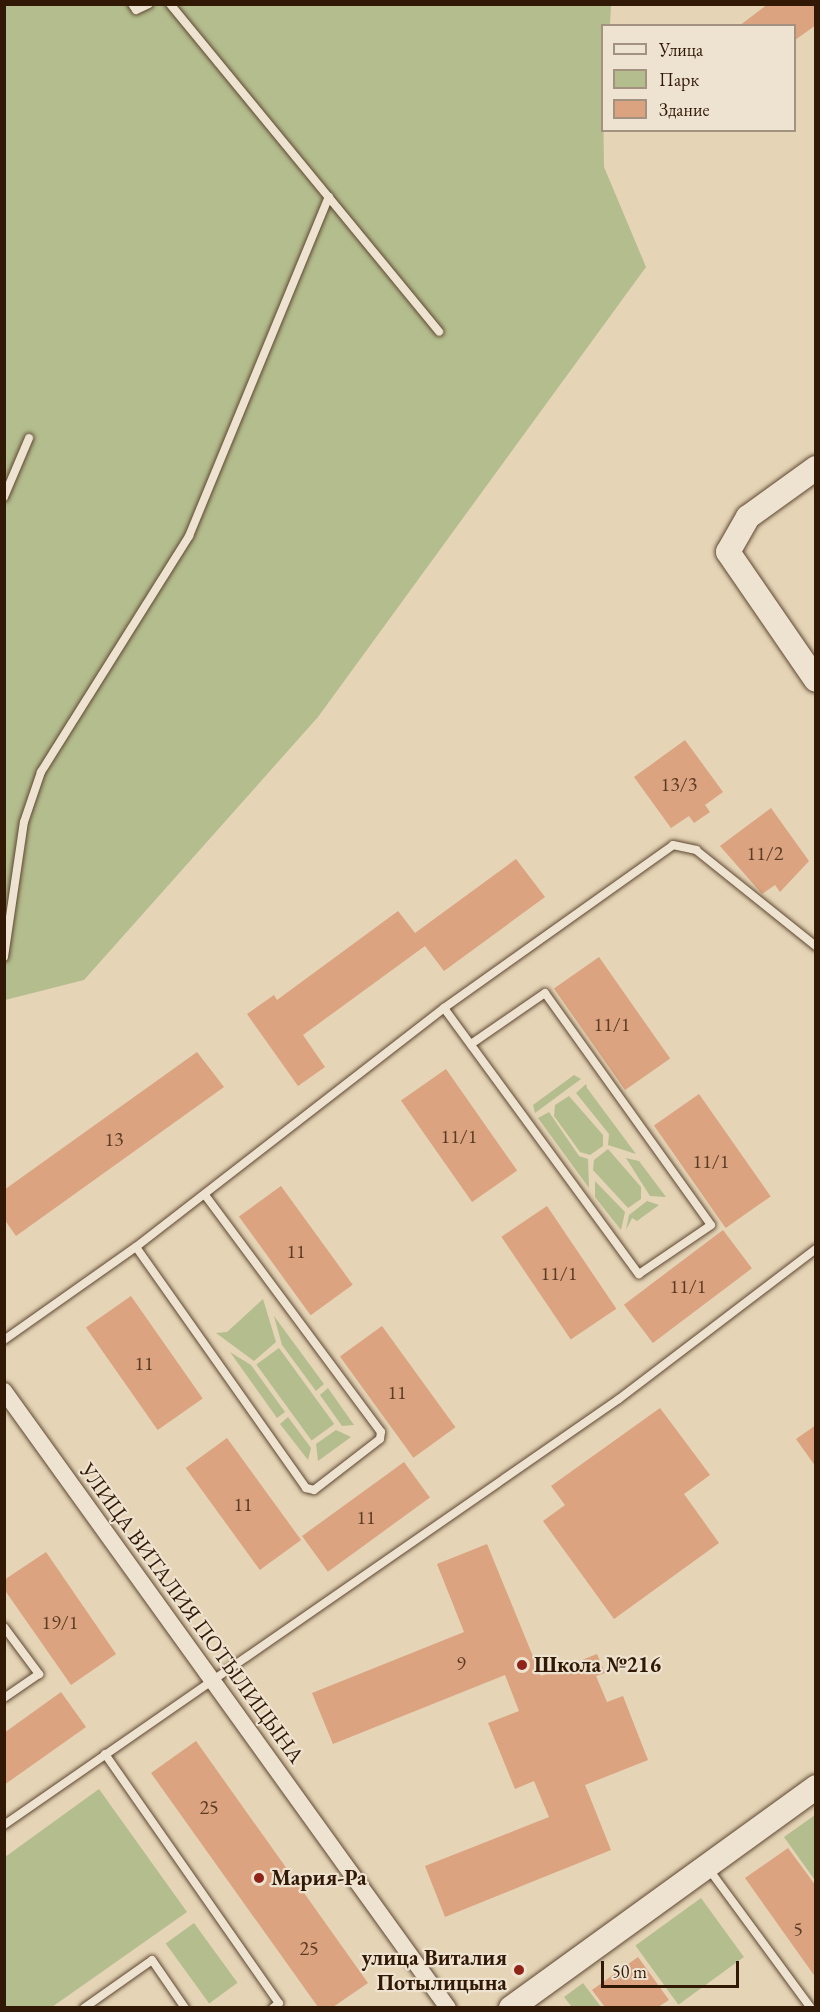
<!DOCTYPE html>
<meta charset="utf-8">
<style>
body{margin:0}
#map{position:relative;width:820px;height:2012px;overflow:hidden;background:#e5d4b6;font-family:"EB Garamond",serif}
div>[style]{position:absolute}
[style*='--x']{left:calc(var(--x)*1px);top:calc(var(--y)*1px);width:calc(var(--w)*1px);rotate:calc(var(--a)*1deg)}
.green>*{inset:0;background:#b4bd8e;transform-origin:0 0}
.building>*{inset:0;background:#dba380;transform-origin:0 0}
.roads{filter:drop-shadow(0 0 2px #5f4832) drop-shadow(0 0 2px #5f4832)}
.lane>*{height:8px;margin:-4px;padding:0 4px;transform-origin:4px;border-radius:4px;background:#eee3d0}
.street>*{height:16px;margin:-8px;padding:0 8px;transform-origin:8px;border-radius:8px;background:#eee3d0}
.secondary>*{height:24px;margin:-12px;padding:0 12px;transform-origin:12px;border-radius:12px;background:#eee3d0}
.dots>*{width:16px;height:16px;translate:-50% -50%;box-sizing:border-box;border:3px solid #eee3d0;border-radius:50%}
span{translate:-50% -50%;white-space:nowrap;text-align:center;line-height:1.15;-webkit-text-stroke:4.5px #eee3d0;paint-order:stroke}
.number-label{font-size:20px;color:#5c3c24}
.number-label span{-webkit-text-stroke-width:0}
.street-label{font-size:22px;color:#321906}
.poi-label{font-size:22px;color:#321906;font-weight:700}
.left{translate:0 -50%;text-align:left}
.right{translate:-100% -50%;text-align:right}
.frame{position:absolute;inset:0;border:6px solid #321906;pointer-events:none}
.legend{position:absolute;left:601px;top:24px;width:195px;height:108px;box-sizing:border-box;background:#eee3d0;border:2px solid #a3927f;margin:0;padding:8px 10px;list-style:none;font-size:18px;color:#321906}
.legend li{display:flex;align-items:center;gap:12px;height:30px}
.legend b{width:30px;border:2px solid #a3927f}
.scale{position:absolute;left:601px;top:1961px;width:138px;height:27px;box-sizing:border-box;border:3px solid #321906;border-top:0;padding-left:8px;font-size:18px;line-height:21px;white-space:nowrap;color:#321906;-webkit-text-stroke:4px #eee3d0;paint-order:stroke}
</style>
<div id="map">
<div class="green">
<i style="clip-path:polygon(4px 5px,611px 5px,610px 25px,602px 26px,604px 167px,646px 267px,318px 717px,84px 980px,5px 1000px)"></i>
<i style="clip-path:polygon(574px 1075px,581px 1079px,535px 1113px,533px 1105px)"></i>
<i style="clip-path:polygon(586px 1084px,587px 1088px,636px 1154px,608px 1145px,609px 1134px,576px 1093px)"></i>
<i style="clip-path:polygon(569px 1096px,603px 1135px,603px 1146px,590px 1155px,580px 1152px,554px 1116px,555px 1105px)"></i>
<i style="clip-path:polygon(549px 1112px,579px 1156px,588px 1159px,589px 1188px,538px 1118px)"></i>
<i style="clip-path:polygon(608px 1149px,641px 1187px,641px 1199px,628px 1208px,593px 1170px,594px 1160px)"></i>
<i style="clip-path:polygon(626px 1158px,639px 1161px,666px 1197px,650px 1196px)"></i>
<i style="clip-path:polygon(595px 1181px,625px 1212px,621px 1230px,595px 1197px)"></i>
<i style="clip-path:polygon(647px 1201px,659px 1205px,637px 1221px,632px 1218px,626px 1230px,629px 1215px)"></i>
<i style="clip-path:polygon(263px 1299px,276px 1342px,254px 1361px,216px 1333px,227px 1332px)"></i>
<i style="clip-path:polygon(274px 1316px,324px 1384px,316px 1391px,282px 1345px)"></i>
<i style="left:279px;top:1348px;width:94px;height:28px;rotate:54deg"></i>
<i style="clip-path:polygon(230px 1352px,251px 1365px,285px 1412px,277px 1418px)"></i>
<i style="clip-path:polygon(328px 1388px,354px 1425px,342px 1426px,320px 1395px)"></i>
<i style="clip-path:polygon(288px 1417px,311px 1448px,308px 1460px,280px 1424px)"></i>
<i style="clip-path:polygon(336px 1430px,351px 1437px,318px 1461px,316px 1444px)"></i>
<i style="clip-path:polygon(99px 1789px,187px 1912px,52px 2007px,5px 2007px,5px 1857px)"></i>
<i style="clip-path:polygon(815px 1815px,816px 1874px,814px 1879px,784px 1837px)"></i>
<i style="left:701px;top:1898px;width:73px;height:81px;rotate:54deg"></i>
<i style="left:194px;top:1923px;width:74px;height:35px;rotate:54deg"></i>
<i style="clip-path:polygon(583px 1983px,601px 2007px,572px 2007px,564px 1997px)"></i>
</div>
<div class="building">
<i style="clip-path:polygon(768px 4px,816px 4px,816px 25px,795px 40px,795px 26px,739px 26px)"></i>
<i style="clip-path:polygon(685px 740px,723px 792px,705px 805px,710px 812px,694px 823px,689px 816px,671px 828px,634px 777px)"></i>
<i style="clip-path:polygon(771px 808px,809px 861px,780px 892px,775px 885px,762px 894px,720px 846px)"></i>
<i style="clip-path:polygon(516px 859px,545px 897px,444px 971px,425px 946px,303px 1035px,325px 1067px,298px 1086px,247px 1014px,274px 995px,277px 1000px,398px 911px,415px 933px)"></i>
<i style="left:599px;top:957px;width:124px;height:55px;rotate:55deg"></i>
<i style="clip-path:polygon(197px 1052px,224px 1087px,16px 1236px,4px 1219px,4px 1190px)"></i>
<i style="left:446px;top:1069px;width:124px;height:55px;rotate:55deg"></i>
<i style="left:699px;top:1094px;width:125px;height:55px;rotate:55deg"></i>
<i style="left:281px;top:1186px;width:122px;height:52px;rotate:54deg"></i>
<i style="left:547px;top:1206px;width:124px;height:55px;rotate:56deg"></i>
<i style="left:723px;top:1230px;width:48px;height:124px;rotate:53deg"></i>
<i style="left:131px;top:1296px;width:125px;height:55px;rotate:55deg"></i>
<i style="left:382px;top:1326px;width:125px;height:52px;rotate:54deg"></i>
<i style="clip-path:polygon(660px 1408px,710px 1475px,684px 1494px,719px 1543px,614px 1619px,543px 1521px,565px 1505px,551px 1486px)"></i>
<i style="clip-path:polygon(816px 1425px,816px 1467px,796px 1439px)"></i>
<i style="left:227px;top:1438px;width:126px;height:51px;rotate:54deg"></i>
<i style="left:404px;top:1462px;width:44px;height:126px;rotate:54deg"></i>
<i style="clip-path:polygon(487px 1544px,541px 1676px,597px 1654px,605px 1673px,596px 1676px,607px 1702px,623px 1696px,648px 1760px,585px 1785px,611px 1850px,445px 1917px,425px 1866px,549px 1817px,534px 1781px,515px 1789px,488px 1723px,519px 1711px,505px 1675px,333px 1744px,312px 1693px,464px 1632px,437px 1564px)"></i>
<i style="clip-path:polygon(46px 1552px,116px 1654px,71px 1685px,4px 1589px,4px 1580px)"></i>
<i style="clip-path:polygon(61px 1692px,86px 1727px,4px 1785px,4px 1733px)"></i>
<i style="clip-path:polygon(196px 1741px,368px 1983px,333px 2007px,318px 2007px,151px 1773px)"></i>
<i style="clip-path:polygon(788px 1848px,816px 1886px,816px 1978px,745px 1878px)"></i>
<i style="clip-path:polygon(638px 1957px,669px 2000px,658px 2007px,605px 2007px,592px 1990px)"></i>
</div>
<div class="roads">
<div class="lane">
<i style="--x:132;--y:4;--w:7;--a:56"></i>
<i style="--x:136;--y:10;--w:14;--a:-25"></i>
<i style="--x:170;--y:4;--w:424;--a:50.6"></i>
<i style="--x:4;--y:497;--w:64;--a:-67"></i>
<i style="--x:4;--y:957;--w:136;--a:-81.6"></i>
<i style="--x:24;--y:822;--w:53;--a:-71.2"></i>
<i style="--x:41;--y:772;--w:279;--a:-57.9"></i>
<i style="--x:189;--y:536;--w:367;--a:-67.6"></i>
<i style="--x:444;--y:1008;--w:330;--a:53.8"></i>
<i style="--x:639;--y:1274;--w:87;--a:-34.2"></i>
<i style="--x:711;--y:1225;--w:285;--a:-125.6"></i>
<i style="--x:545;--y:993;--w:90;--a:145.4"></i>
<i style="--x:136;--y:1247;--w:295;--a:54.8"></i>
<i style="--x:306;--y:1488;--w:8;--a:14"></i>
<i style="--x:314;--y:1490;--w:83;--a:-37.7"></i>
<i style="--x:380;--y:1439;--w:7;--a:-82"></i>
<i style="--x:381;--y:1432;--w:295;--a:-126.6"></i>
<i style="--x:4;--y:1340;--w:161;--a:-35.2"></i>
<i style="--x:136;--y:1247;--w:390;--a:-37.8"></i>
<i style="--x:444;--y:1008;--w:281;--a:-35.4"></i>
<i style="--x:673;--y:845;--w:24;--a:12"></i>
<i style="--x:696;--y:850;--w:154;--a:38.7"></i>
<i style="--x:4;--y:1627;--w:59;--a:53.3"></i>
<i style="--x:39;--y:1674;--w:42;--a:145.6"></i>
<i style="--x:105;--y:1754;--w:304;--a:55.1"></i>
<i style="--x:279;--y:2003;--w:8;--a:140"></i>
<i style="--x:4;--y:1825;--w:748;--a:-34.71"></i>
<i style="--x:619;--y:1399;--w:248;--a:-37.3"></i>
<i style="--x:708;--y:1868;--w:174;--a:53.7"></i>
<i style="--x:84;--y:2008;--w:83;--a:-35.2"></i>
<i style="--x:152;--y:1960;--w:58;--a:55.5"></i>
</div>
<div class="street">
<i style="--x:4;--y:1391;--w:760;--a:54.26"></i>
</div>
<div class="secondary">
<i style="--x:816;--y:468;--w:84;--a:144.2"></i>
<i style="--x:748;--y:517;--w:40;--a:119.7"></i>
<i style="--x:728;--y:552;--w:155;--a:55.5"></i>
<i style="--x:511;--y:2008;--w:377;--a:-35.9"></i>
</div>
</div>
<div class="dots">
<i style="left:522px;top:1665px;background:#8f2418"></i>
<i style="left:259px;top:1878px;background:#8f2418"></i>
<i style="left:519px;top:1970px;background:#8f2418"></i>
</div>
<div class="number-label">
<span style="left:679px;top:784px">13/3</span>
<span style="left:765px;top:853px">11/2</span>
<span style="left:612px;top:1024px">11/1</span>
<span style="left:459px;top:1136px">11/1</span>
<span style="left:114px;top:1139px">13</span>
<span style="left:711px;top:1161px">11/1</span>
<span style="left:296px;top:1251px">11</span>
<span style="left:559px;top:1273px">11/1</span>
<span style="left:688px;top:1286px">11/1</span>
<span style="left:144px;top:1363px">11</span>
<span style="left:397px;top:1392px">11</span>
<span style="left:243px;top:1504px">11</span>
<span style="left:366px;top:1517px">11</span>
<span style="left:60px;top:1622px">19/1</span>
<span style="left:461px;top:1663px">9</span>
<span style="left:209px;top:1807px">25</span>
<span style="left:798px;top:1929px">5</span>
<span style="left:309px;top:1948px">25</span>
</div>
<div class="street-label">
<span style="left:192px;top:1613px;rotate:54deg">УЛИЦА ВИТАЛИЯ ПОТЫЛИЦЫНА</span>
</div>
<div class="poi-label">
<span class="left" style="left:534px;top:1665px">Школа №216</span>
<span class="left" style="left:271px;top:1878px">Мария-Ра</span>
<span class="right" style="left:507px;top:1970px">улица Виталия<br>Потылицына</span>
</div>
<div class="frame"></div>
<ul class="legend">
<li><b style="height:8px;background:#eee3d0"></b>Улица</li>
<li><b style="height:16px;background:#b4bd8e"></b>Парк</li>
<li><b style="height:16px;background:#dba380"></b>Здание</li>
</ul>
<div class="scale">50 m</div>
</div>
